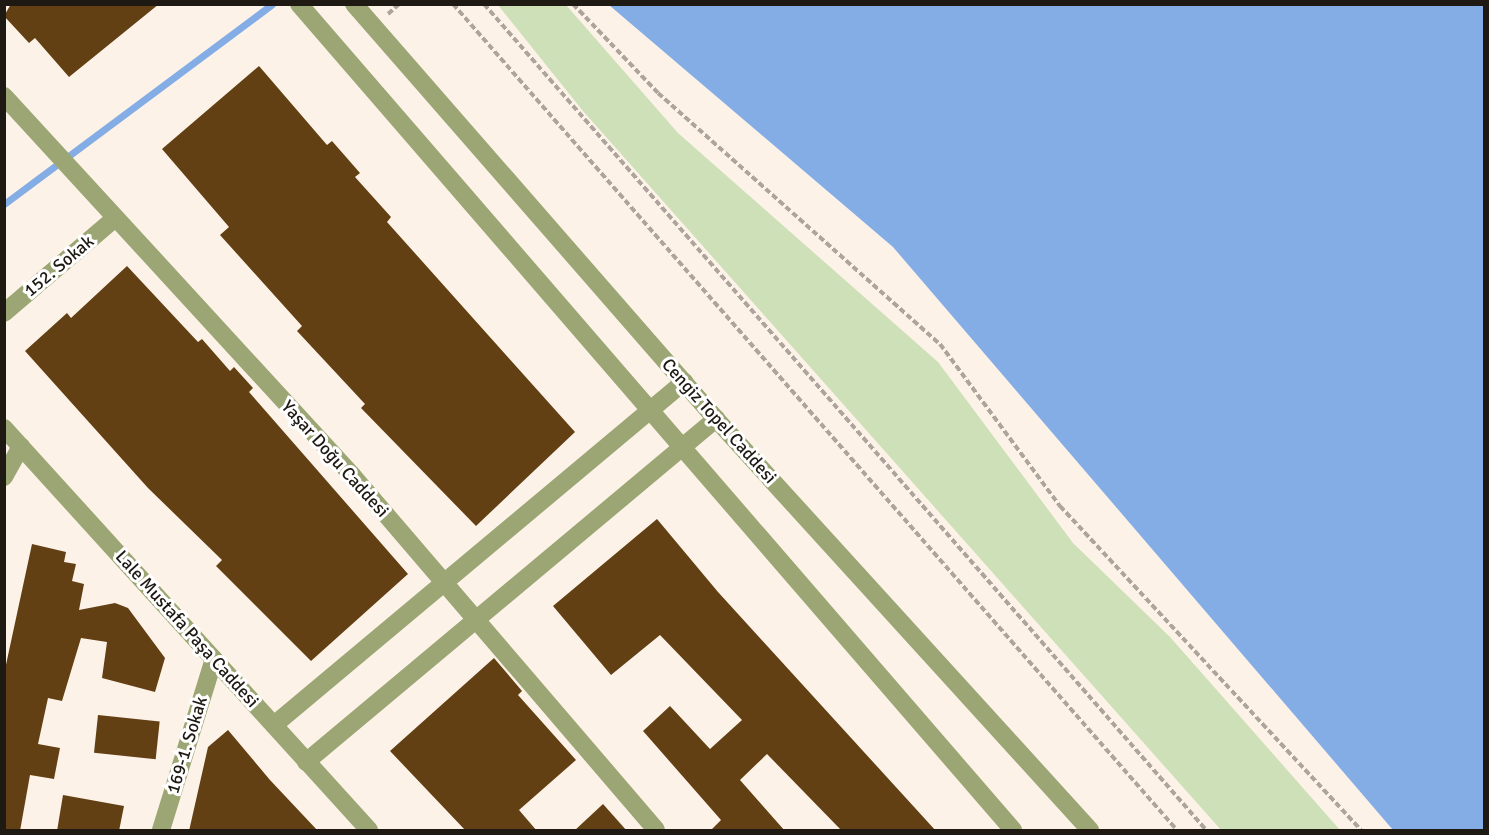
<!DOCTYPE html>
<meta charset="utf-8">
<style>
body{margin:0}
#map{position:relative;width:1489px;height:835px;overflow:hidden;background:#fcf2e8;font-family:Signika,sans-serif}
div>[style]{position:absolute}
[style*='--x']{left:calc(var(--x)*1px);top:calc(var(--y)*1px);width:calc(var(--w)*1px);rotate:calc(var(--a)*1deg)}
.green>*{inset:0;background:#cee0b8}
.water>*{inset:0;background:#84ade6}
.stream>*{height:7px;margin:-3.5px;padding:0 3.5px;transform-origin:3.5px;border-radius:3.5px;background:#84ade6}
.building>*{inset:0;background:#634013;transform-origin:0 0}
.path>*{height:4px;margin-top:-2px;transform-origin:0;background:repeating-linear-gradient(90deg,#ada49c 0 6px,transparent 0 9px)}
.minor>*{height:18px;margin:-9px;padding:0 9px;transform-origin:9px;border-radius:9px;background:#9ca674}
span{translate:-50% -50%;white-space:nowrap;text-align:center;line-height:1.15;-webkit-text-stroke:6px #fff;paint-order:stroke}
.street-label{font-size:18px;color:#1e1913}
.frame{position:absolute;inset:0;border:6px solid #1e1913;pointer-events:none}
</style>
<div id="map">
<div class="green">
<i style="clip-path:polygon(498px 5px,566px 5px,678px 133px,938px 362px,1073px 543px,1170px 637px,1340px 830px,1221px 830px,583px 111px)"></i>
</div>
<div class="water">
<i style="clip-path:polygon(609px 5px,1484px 5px,1484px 830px,1393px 830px,893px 247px)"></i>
</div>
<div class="stream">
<i style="--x:4;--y:204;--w:334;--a:-36.7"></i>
</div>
<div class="building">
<i style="clip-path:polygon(11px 4px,159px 4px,69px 77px,35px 38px,29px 43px,4px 16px)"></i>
<i style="clip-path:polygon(259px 66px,327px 145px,332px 141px,360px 173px,355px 177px,391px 217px,387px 222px,575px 432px,476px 526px,361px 408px,365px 404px,297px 331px,302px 326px,220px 235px,229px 227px,162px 149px)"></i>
<i style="clip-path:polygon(127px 266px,198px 342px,202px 339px,230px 371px,234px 367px,253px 388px,249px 392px,408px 574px,311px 661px,216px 566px,222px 560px,148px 488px,25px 351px,67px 313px,71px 318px)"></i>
<i style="clip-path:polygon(657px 519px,718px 592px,936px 831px,842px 831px,767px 754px,740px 780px,785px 831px,710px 831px,721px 820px,643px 731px,670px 706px,710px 749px,742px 720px,660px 635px,611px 675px,553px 606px)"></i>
<i style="clip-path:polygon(32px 544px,66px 552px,64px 562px,76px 564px,72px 581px,84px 584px,79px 610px,115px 603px,128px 608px,165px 658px,155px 692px,102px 678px,107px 642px,81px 638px,62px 701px,48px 698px,38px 744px,60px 748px,54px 779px,30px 775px,20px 831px,4px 831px,4px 674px)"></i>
<i style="clip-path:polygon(494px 658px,522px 691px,518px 695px,576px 760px,519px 810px,537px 831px,466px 831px,390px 751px)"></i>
<i style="left:98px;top:715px;width:62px;height:38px;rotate:6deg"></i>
<i style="clip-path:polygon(228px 730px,270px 780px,318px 831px,189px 831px,208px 747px)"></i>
<i style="clip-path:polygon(63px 795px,124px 806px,119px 831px,57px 831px)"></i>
<i style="clip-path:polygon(603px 804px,627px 831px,574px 831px)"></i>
</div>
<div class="path">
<i style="--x:453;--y:4;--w:1098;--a:48.77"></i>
<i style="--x:484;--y:4;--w:1097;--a:48.84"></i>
<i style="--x:573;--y:4;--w:123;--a:46.3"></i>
<i style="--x:658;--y:93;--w:378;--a:41.7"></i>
<i style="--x:940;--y:344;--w:202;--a:53.5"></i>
<i style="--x:1060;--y:506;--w:442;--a:47.1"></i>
<i style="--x:388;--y:14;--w:15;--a:-42"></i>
</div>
<div class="minor">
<i style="--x:299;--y:4;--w:1092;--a:49.16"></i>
<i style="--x:354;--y:4;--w:551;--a:48.9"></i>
<i style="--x:716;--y:419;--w:556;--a:47.7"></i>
<i style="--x:4;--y:96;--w:515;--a:47.44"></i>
<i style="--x:352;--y:475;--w:467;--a:49.4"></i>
<i style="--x:4;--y:313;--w:143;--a:-40.5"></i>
<i style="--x:4;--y:428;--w:543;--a:47.76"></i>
<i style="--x:4;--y:477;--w:35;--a:-61"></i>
<i style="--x:274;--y:725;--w:535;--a:-39.92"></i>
<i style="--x:306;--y:762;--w:535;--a:-39.92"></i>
<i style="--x:161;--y:830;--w:179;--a:-72.8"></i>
</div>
<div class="street-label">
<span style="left:59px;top:266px;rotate:-40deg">152. Sokak</span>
<span style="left:719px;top:421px;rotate:48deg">Cengiz Topel Caddesi</span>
<span style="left:335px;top:459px;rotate:48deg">Yaşar Doğu Caddesi</span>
<span style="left:187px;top:629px;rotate:48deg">Lale Mustafa Paşa Caddesi</span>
<span style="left:187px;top:745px;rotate:-73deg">169-1. Sokak</span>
</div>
<div class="frame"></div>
</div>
